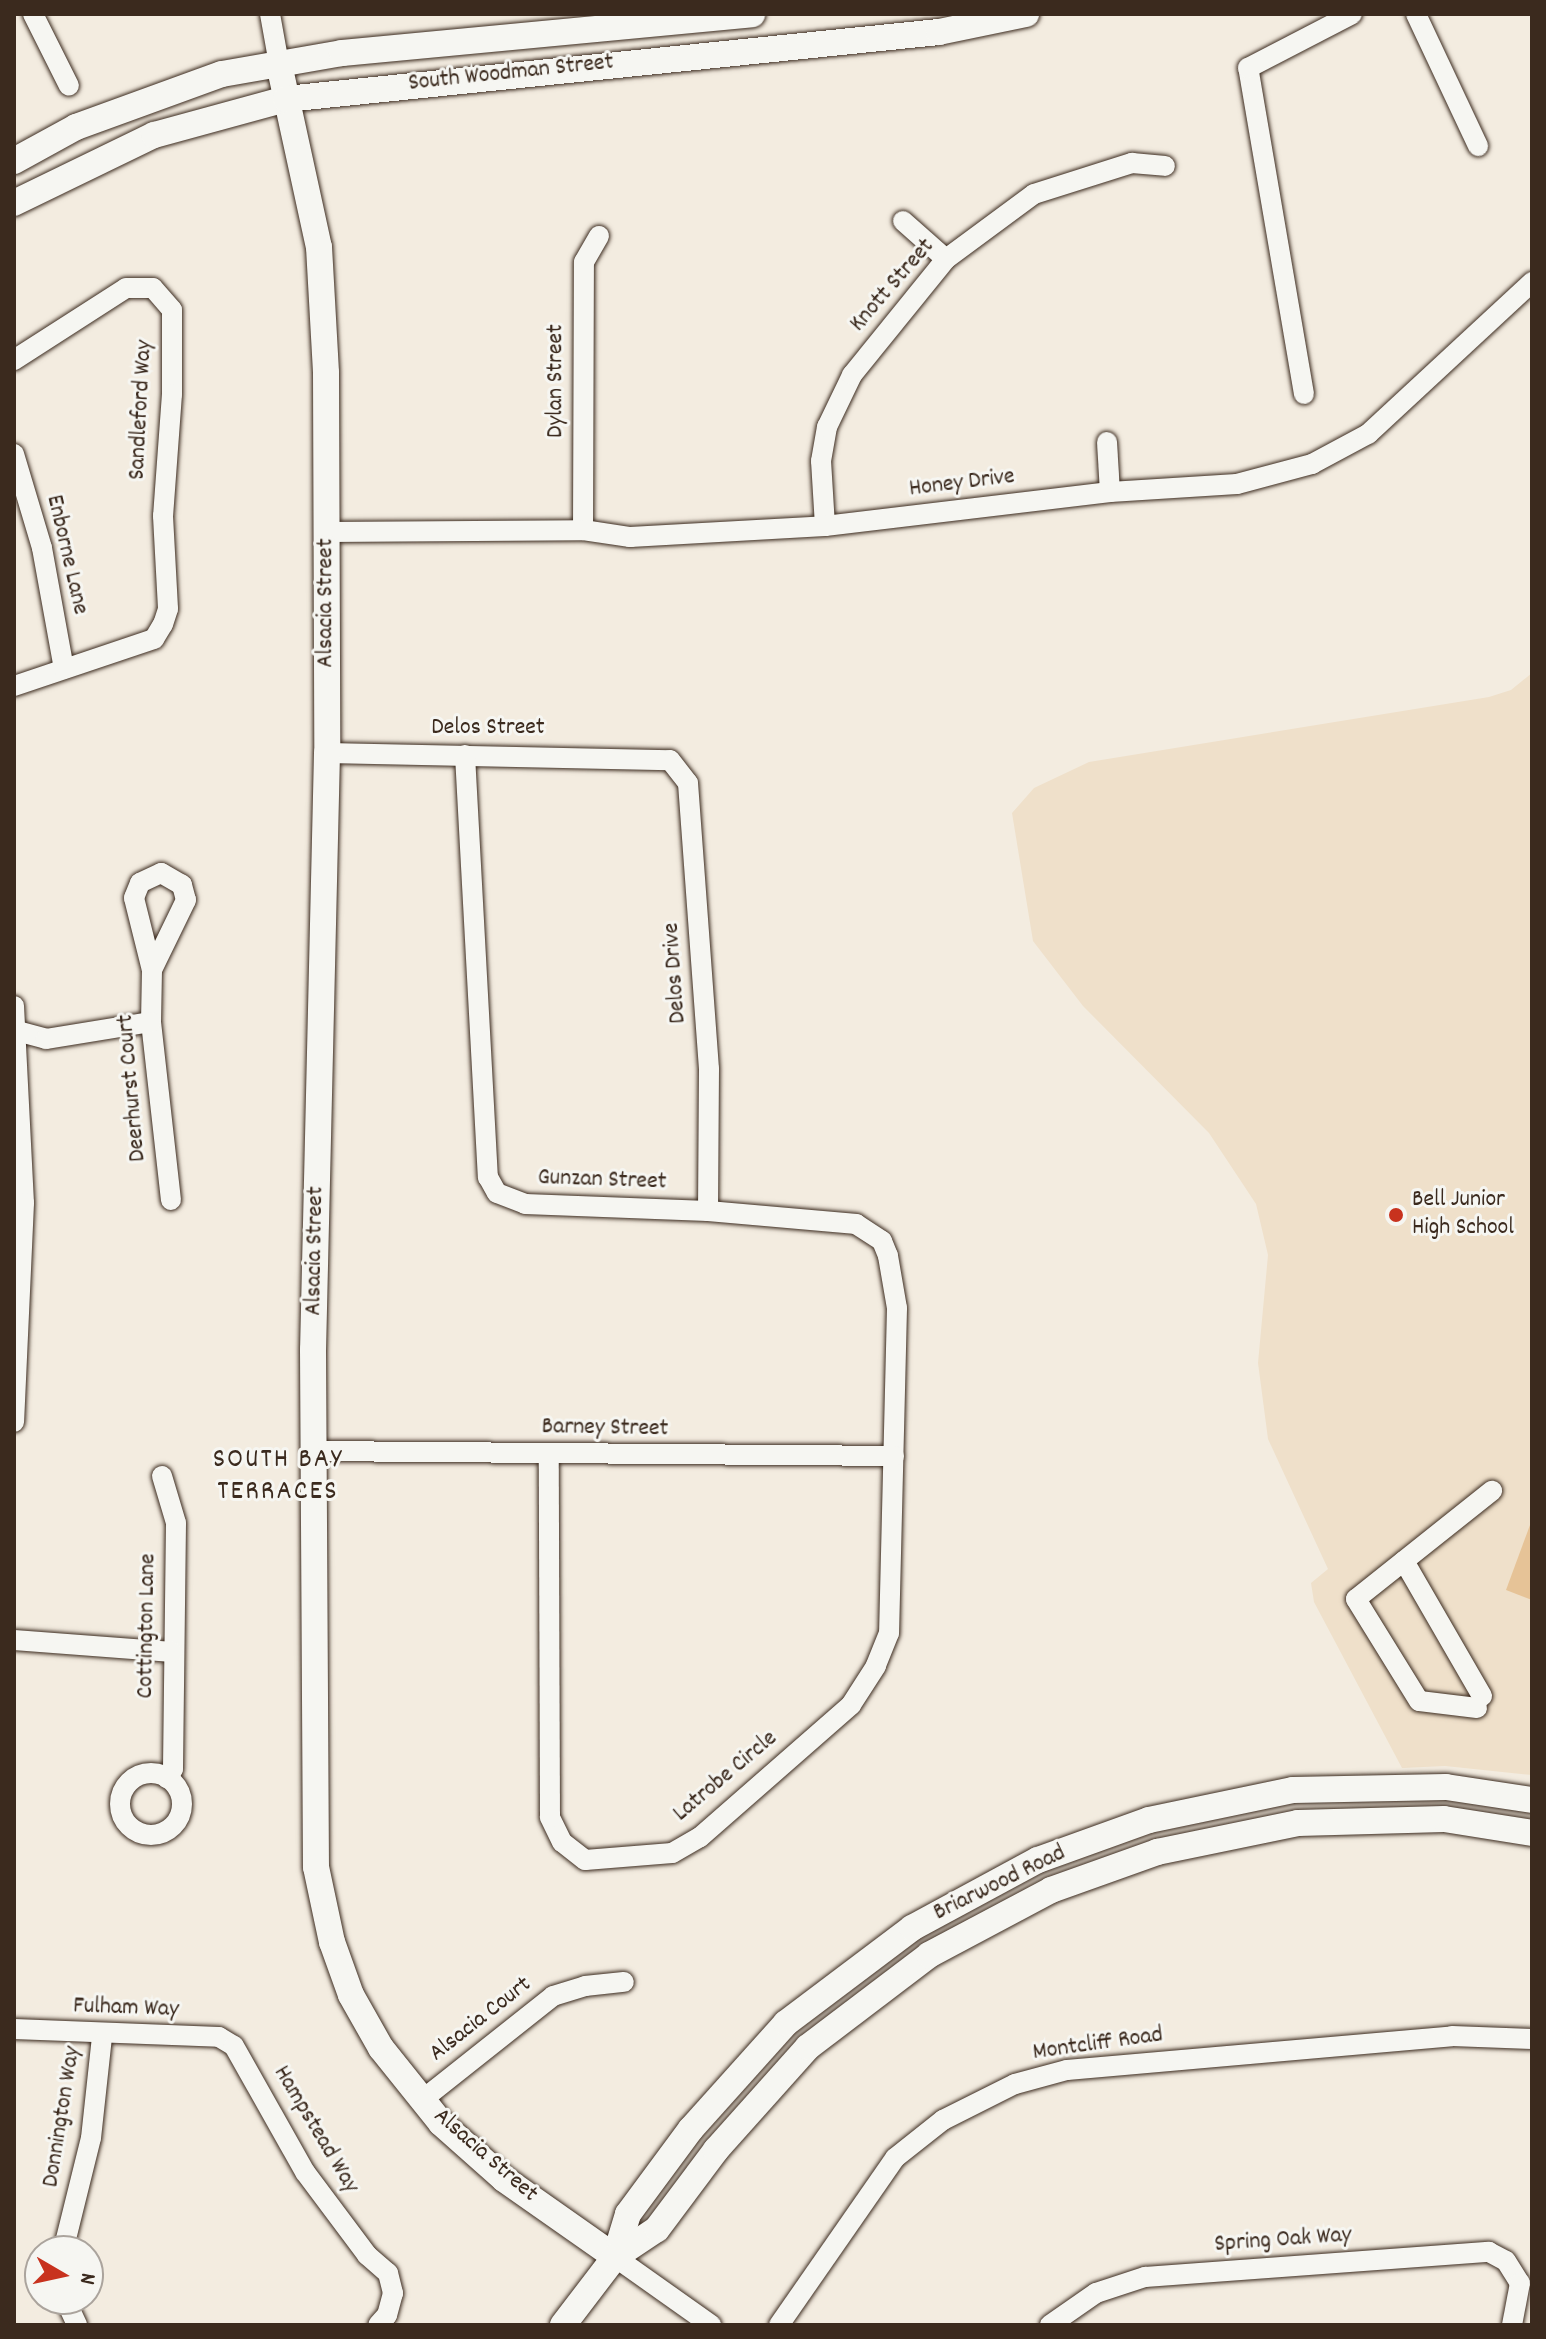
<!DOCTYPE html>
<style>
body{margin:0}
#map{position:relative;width:1546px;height:2339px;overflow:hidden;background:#f3ece0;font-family:Dekko,sans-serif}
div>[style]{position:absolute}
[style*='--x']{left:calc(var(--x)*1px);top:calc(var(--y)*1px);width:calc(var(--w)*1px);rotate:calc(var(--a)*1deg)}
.built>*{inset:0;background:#efe0ca}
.building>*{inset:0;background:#e6c397}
.roads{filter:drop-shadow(0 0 2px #3b2a1e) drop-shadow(0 0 2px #3b2a1e)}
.minor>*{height:20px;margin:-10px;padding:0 10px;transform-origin:10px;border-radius:10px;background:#f6f6f2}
.minor>.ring{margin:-10px;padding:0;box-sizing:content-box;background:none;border:20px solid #f6f6f2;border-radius:50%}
.major>*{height:26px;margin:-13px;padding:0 13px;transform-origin:13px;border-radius:13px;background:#f6f6f2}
.dots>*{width:22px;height:22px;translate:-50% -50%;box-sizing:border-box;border:4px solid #f6f6f2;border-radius:50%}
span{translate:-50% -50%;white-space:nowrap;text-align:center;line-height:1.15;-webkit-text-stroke:6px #f6f6f2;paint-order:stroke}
.street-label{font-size:24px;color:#3b2a1e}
.poi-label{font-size:24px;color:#3b2a1e}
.left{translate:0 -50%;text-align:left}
.quarter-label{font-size:28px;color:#3b2a1e;letter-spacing:2px}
.frame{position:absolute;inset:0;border:16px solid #3b2a1e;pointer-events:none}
.north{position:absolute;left:24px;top:2235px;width:80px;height:80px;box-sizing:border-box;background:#f6f6f2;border:2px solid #aba49d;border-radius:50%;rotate:99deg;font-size:22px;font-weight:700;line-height:32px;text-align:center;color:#3b2a1e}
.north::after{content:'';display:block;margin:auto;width:28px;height:36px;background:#c8321e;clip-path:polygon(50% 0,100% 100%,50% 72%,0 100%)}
</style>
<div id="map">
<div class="built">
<i style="clip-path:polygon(1532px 673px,1532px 1775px,1445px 1766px,1402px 1768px,1314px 1602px,1311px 1583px,1328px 1569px,1268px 1439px,1258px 1363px,1268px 1255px,1256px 1204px,1209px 1133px,1083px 1006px,1033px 941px,1012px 813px,1034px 788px,1089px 762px,1489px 697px,1511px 690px)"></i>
</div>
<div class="building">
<i style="clip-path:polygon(1530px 1525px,1532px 1526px,1532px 1600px,1506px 1590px)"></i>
</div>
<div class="roads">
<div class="minor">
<i style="--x:33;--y:14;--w:80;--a:63.4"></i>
<i style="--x:270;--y:14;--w:51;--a:79.8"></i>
<i style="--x:1416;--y:14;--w:146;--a:64.8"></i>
<i style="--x:903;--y:221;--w:57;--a:41.5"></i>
<i style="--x:14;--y:360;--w:133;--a:-32.7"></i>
<i style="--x:126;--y:288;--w:27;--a:0"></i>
<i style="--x:153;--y:288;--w:29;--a:49"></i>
<i style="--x:172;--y:310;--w:84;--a:90"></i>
<i style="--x:172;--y:394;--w:122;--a:94.2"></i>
<i style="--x:163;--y:516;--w:93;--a:86.9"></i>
<i style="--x:168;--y:609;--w:16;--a:108"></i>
<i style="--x:163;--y:624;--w:17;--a:121"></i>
<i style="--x:154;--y:639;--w:148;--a:161.4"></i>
<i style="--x:1304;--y:394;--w:331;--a:-99.7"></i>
<i style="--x:1248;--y:68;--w:117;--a:-27.4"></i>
<i style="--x:1107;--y:442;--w:50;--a:86.6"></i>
<i style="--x:14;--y:454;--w:98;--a:73.4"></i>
<i style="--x:42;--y:548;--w:123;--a:79.7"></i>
<i style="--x:825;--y:526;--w:65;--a:-93.5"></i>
<i style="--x:821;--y:461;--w:35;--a:-80"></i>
<i style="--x:827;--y:427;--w:58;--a:-64.3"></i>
<i style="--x:852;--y:375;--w:149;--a:-51"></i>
<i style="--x:946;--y:259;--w:109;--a:-36.5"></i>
<i style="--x:1034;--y:194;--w:103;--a:-17.6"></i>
<i style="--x:1132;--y:163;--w:33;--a:5"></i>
<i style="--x:583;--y:530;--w:268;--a:-89.8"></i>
<i style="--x:584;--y:262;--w:30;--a:-60"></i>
<i style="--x:328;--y:532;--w:255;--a:-0.4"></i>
<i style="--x:583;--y:530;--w:48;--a:8.5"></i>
<i style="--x:630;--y:537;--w:195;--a:-3.2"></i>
<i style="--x:825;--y:526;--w:287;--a:-6.8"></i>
<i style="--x:1110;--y:492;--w:127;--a:-3.6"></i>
<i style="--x:1237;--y:484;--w:78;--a:-14.9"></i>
<i style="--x:1312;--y:464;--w:64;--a:-28.2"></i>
<i style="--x:1368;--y:434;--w:224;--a:-42.8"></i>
<i style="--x:327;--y:753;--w:343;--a:1.2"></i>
<i style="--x:670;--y:760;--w:29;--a:52"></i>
<i style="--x:688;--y:783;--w:287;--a:85.8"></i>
<i style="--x:709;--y:1069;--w:142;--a:90.4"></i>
<i style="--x:465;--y:755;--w:423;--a:86.9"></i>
<i style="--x:488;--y:1177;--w:18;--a:61"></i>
<i style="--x:497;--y:1193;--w:30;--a:21"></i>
<i style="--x:525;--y:1204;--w:183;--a:2.2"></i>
<i style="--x:708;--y:1211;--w:149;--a:5"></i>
<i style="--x:856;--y:1224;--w:31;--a:33"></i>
<i style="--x:882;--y:1241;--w:16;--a:68"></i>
<i style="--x:888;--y:1256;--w:53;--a:80.2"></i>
<i style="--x:897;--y:1308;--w:325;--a:91.4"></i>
<i style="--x:889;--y:1633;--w:35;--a:112"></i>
<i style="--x:876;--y:1666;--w:46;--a:122.7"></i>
<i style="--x:851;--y:1705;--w:201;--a:138.8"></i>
<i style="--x:700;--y:1837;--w:32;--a:150"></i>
<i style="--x:672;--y:1853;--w:87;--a:175.4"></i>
<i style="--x:585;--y:1860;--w:29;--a:-142"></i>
<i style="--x:562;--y:1842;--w:28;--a:-116"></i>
<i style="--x:550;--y:1817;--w:363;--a:-90.2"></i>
<i style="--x:152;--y:970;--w:78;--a:-64.1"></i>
<i style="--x:186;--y:900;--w:16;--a:-105"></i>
<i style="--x:182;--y:885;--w:24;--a:-150"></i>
<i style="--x:161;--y:873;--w:23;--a:155"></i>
<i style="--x:140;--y:883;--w:16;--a:112"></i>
<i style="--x:134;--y:898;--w:74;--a:76"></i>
<i style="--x:152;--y:970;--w:52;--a:91.1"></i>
<i style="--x:151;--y:1022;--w:179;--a:83.6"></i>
<i style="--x:14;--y:1006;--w:197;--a:87.1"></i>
<i style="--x:24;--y:1203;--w:219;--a:92.6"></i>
<i style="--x:17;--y:1031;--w:30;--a:15"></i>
<i style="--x:46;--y:1039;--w:106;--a:-9.2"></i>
<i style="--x:315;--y:1451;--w:579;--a:0.49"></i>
<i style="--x:162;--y:1476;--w:49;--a:73.4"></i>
<i style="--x:176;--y:1523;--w:246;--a:90.7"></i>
<i style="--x:173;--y:1769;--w:11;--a:124"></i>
<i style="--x:1404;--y:1561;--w:156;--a:60"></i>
<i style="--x:14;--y:1640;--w:159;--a:4.3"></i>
<i style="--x:1477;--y:1708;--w:58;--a:-173.1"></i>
<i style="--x:1419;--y:1701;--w:120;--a:-121.7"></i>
<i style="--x:1356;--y:1599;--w:174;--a:-38.5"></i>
<i class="ring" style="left:120px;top:1773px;width:42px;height:42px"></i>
<i style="--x:14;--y:2029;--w:205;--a:2.2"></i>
<i style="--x:219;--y:2037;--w:17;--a:31"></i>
<i style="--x:234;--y:2046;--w:145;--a:60.6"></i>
<i style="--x:305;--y:2172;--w:104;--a:53.2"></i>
<i style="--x:367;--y:2255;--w:28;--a:41"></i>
<i style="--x:388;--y:2273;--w:21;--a:76"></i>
<i style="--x:393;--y:2293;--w:23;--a:105"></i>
<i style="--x:387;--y:2315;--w:13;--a:132"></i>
<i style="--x:422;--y:2100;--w:167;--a:-38.4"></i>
<i style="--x:553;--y:1996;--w:34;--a:-17"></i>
<i style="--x:585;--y:1986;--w:39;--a:-6"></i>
<i style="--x:63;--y:2251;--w:116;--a:-76.1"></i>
<i style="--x:91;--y:2138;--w:102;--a:-83.8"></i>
<i style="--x:615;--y:2257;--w:118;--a:35.3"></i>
<i style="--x:65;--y:2299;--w:29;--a:65"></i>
<i style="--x:779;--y:2325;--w:203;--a:-55.2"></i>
<i style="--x:895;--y:2158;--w:61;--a:-38.4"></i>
<i style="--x:943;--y:2120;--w:80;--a:-26.6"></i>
<i style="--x:1015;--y:2084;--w:54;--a:-15.1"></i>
<i style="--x:1067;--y:2070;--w:386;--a:-5"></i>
<i style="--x:1452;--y:2036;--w:80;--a:2.1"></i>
<i style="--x:1050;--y:2325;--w:56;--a:-34.8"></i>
<i style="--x:1096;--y:2293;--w:52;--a:-18.1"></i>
<i style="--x:1145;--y:2277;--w:345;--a:-4.2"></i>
<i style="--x:1489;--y:2252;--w:19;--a:28"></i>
<i style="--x:1506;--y:2261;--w:26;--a:58"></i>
<i style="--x:1520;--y:2283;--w:43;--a:100.8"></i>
</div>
<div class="major">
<i style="--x:279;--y:64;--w:187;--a:77.7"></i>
<i style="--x:319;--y:247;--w:126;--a:86.8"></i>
<i style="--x:326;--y:373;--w:380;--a:89.8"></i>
<i style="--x:327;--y:753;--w:597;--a:91.34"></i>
<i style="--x:313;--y:1350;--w:517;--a:89.67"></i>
<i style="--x:316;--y:1867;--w:77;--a:78"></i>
<i style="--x:332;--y:1942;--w:56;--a:70.3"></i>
<i style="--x:351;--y:1995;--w:61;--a:60.5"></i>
<i style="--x:381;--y:2048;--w:96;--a:51.3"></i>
<i style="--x:441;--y:2123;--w:84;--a:41.6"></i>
<i style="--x:504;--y:2179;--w:136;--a:35.1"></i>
<i style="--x:14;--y:161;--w:71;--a:-28.7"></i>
<i style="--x:76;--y:127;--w:155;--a:-20"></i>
<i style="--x:222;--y:74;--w:122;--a:-9.9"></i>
<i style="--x:342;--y:53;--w:412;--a:-5.4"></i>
<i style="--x:14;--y:203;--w:156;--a:-25.9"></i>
<i style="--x:154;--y:135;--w:137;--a:-15.3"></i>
<i style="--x:286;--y:99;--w:656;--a:-5.86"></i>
<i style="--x:939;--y:32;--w:89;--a:-11.7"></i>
<i style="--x:615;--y:2257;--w:45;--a:-73.2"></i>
<i style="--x:628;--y:2214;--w:106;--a:-53.5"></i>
<i style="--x:691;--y:2129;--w:142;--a:-48.1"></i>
<i style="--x:786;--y:2023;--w:158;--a:-37"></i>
<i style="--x:912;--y:1928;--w:143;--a:-28.4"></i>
<i style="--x:1038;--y:1860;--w:118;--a:-19.8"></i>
<i style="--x:1149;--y:1820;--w:147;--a:-11.8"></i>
<i style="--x:1293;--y:1790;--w:153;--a:-1.1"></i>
<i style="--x:1446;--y:1787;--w:87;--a:8.6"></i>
<i style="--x:563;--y:2325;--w:86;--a:-52.6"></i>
<i style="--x:615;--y:2257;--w:50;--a:-33.7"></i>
<i style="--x:657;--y:2229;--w:99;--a:-53.2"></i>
<i style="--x:716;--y:2150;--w:138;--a:-48.2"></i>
<i style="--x:808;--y:2047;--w:152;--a:-37.2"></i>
<i style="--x:929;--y:1955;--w:138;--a:-28"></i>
<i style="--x:1051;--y:1890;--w:113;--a:-19.7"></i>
<i style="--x:1157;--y:1852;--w:144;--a:-11.6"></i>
<i style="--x:1298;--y:1823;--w:146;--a:-1.6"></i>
<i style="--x:1444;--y:1819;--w:89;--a:9"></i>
</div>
</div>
<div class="dots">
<i style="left:1396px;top:1215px;background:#c8321e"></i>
</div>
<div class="street-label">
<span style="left:511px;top:74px;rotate:-6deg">South Woodman Street</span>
<span style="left:893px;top:286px;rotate:-49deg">Knott Street</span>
<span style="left:557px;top:381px;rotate:-90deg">Dylan Street</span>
<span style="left:142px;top:410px;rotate:-87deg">Sandleford Way</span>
<span style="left:962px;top:484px;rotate:-7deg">Honey Drive</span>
<span style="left:66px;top:555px;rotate:77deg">Enborne Lane</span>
<span style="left:327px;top:603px;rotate:-90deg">Alsacia Street</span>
<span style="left:488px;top:729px">Delos Street</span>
<span style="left:676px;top:973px;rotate:-94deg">Delos Drive</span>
<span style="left:133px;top:1088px;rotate:-95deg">Deerhurst Court</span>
<span style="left:602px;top:1181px;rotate:2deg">Gunzan Street</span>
<span style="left:316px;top:1251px;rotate:-89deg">Alsacia Street</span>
<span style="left:605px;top:1429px;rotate:1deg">Barney Street</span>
<span style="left:148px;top:1626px;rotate:-89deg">Cottington Lane</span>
<span style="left:726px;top:1777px;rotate:-40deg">Latrobe Circle</span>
<span style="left:1000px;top:1884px;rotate:-26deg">Briarwood Road</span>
<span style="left:126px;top:2009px;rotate:2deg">Fulham Way</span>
<span style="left:481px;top:2020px;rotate:-38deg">Alsacia Court</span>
<span style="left:1098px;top:2045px;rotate:-8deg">Montcliff Road</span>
<span style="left:63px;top:2117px;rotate:-81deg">Donnington Way</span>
<span style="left:315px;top:2130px;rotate:59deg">Hampstead Way</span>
<span style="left:485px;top:2156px;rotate:41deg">Alsacia Street</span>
<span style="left:1283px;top:2241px;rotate:-4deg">Spring Oak Way</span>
</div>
<div class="poi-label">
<span class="left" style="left:1412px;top:1215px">Bell Junior<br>High School</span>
</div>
<div class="quarter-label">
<span style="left:278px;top:1477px">SOUTH BAY<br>TERRACES</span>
</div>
<div class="frame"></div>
<div class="north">N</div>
</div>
